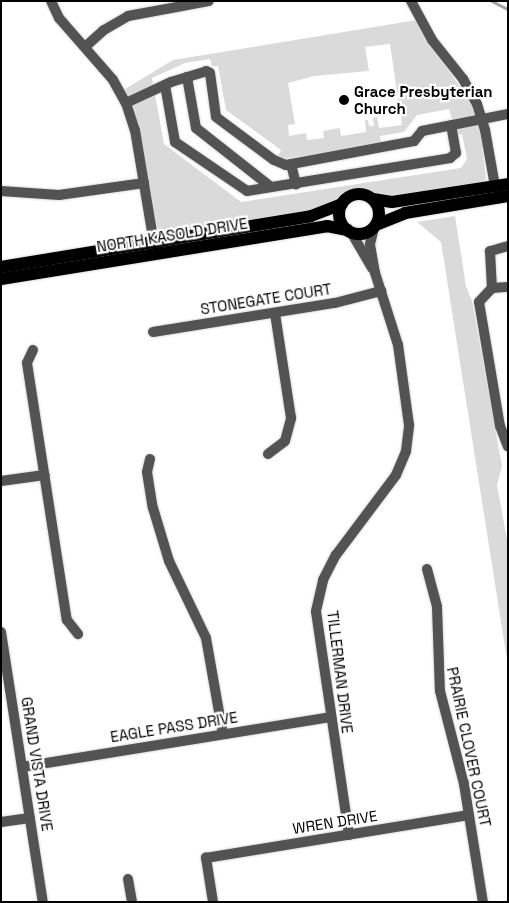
<!DOCTYPE html>
<style>
body{margin:0}
#map{position:relative;width:509px;height:903px;overflow:hidden;background:#fff;font-family:"Space Grotesk",sans-serif}
div>[style]{position:absolute}
[style*='--x']{left:calc(var(--x)*1px);top:calc(var(--y)*1px);width:calc(var(--w)*1px);rotate:calc(var(--a)*1deg)}
.green>*{inset:0;background:#dadada}
.stream>*{height:2.5px;margin:-1.25px;padding:0 1.25px;transform-origin:1.25px;border-radius:1.25px;background:#a1a1a1}
.roads{filter:drop-shadow(0 0 1px #dbdbdb) drop-shadow(0 0 1px #dbdbdb)}
.minor>*{height:10px;margin:-5px;padding:0 5px;transform-origin:5px;border-radius:5px;background:#535353}
.major>*{height:12px;margin:-6px;padding:0 6px;transform-origin:6px;border-radius:6px;background:#000}
.major>.ring{margin:-6px;padding:0;box-sizing:content-box;background:none;border:12px solid #000;border-radius:50%}
.dots>*{width:14px;height:14px;translate:-50% -50%;box-sizing:border-box;border:2px solid #fff;border-radius:50%}
span{translate:-50% -50%;white-space:nowrap;text-align:center;line-height:1.15;-webkit-text-stroke:4.5px #fff;paint-order:stroke}
.poi-label{font-size:15px;color:#000;font-weight:700}
.left{translate:0 -50%;text-align:left}
.street-label{font-size:15px;color:#000}
.frame{position:absolute;inset:0;border:2px solid #000;pointer-events:none}
</style>
<div id="map">
<div class="green">
<i style="clip-path:polygon(evenodd,417px 20px,473px 108px,480px 130px,486px 179px,482px 182px,380px 198px,364px 190px,355px 190px,333px 207px,167px 234px,158px 231px,138px 124px,125px 89px,173px 60px,417px 20px,390px 44px,402px 125px,379px 128px,377px 117px,373px 118px,374px 126px,369px 126px,368px 120px,365px 120px,366px 132px,341px 136px,340px 128px,323px 131px,324px 138px,307px 140px,306px 133px,289px 136px,288px 125px,295px 124px,288px 83px,314px 76px,369px 71px,365px 47px,390px 44px,417px 20px,210px 59px,212px 66px,218px 66px,226px 110px,281px 150px,278px 156px,283px 159px,381px 143px,380px 136px,404px 132px,417px 115px,449px 109px,457px 135px,462px 134px,467px 159px,461px 168px,241px 202px,164px 144px,152px 78px,185px 63px,210px 59px)"></i>
<i style="clip-path:polygon(455px 216px,466px 286px,472px 301px,502px 466px,497px 485px,508px 545px,508px 666px,441px 242px,417px 222px)"></i>
</div>
<div class="stream">
<i style="--x:492;--y:1;--w:18;--a:27"></i>
</div>
<div class="roads">
<div class="minor">
<i style="--x:51;--y:1;--w:19;--a:65"></i>
<i style="--x:59;--y:18;--w:82;--a:48.9"></i>
<i style="--x:113;--y:80;--w:26;--a:61"></i>
<i style="--x:126;--y:103;--w:28;--a:72"></i>
<i style="--x:135;--y:130;--w:121;--a:80.5"></i>
<i style="--x:411;--y:1;--w:44;--a:61.7"></i>
<i style="--x:432;--y:40;--w:50;--a:51.5"></i>
<i style="--x:463;--y:79;--w:29;--a:61"></i>
<i style="--x:477;--y:104;--w:27;--a:73"></i>
<i style="--x:485;--y:130;--w:57;--a:79.9"></i>
<i style="--x:495;--y:186;--w:6;--a:59"></i>
<i style="--x:85;--y:47;--w:25;--a:-42"></i>
<i style="--x:104;--y:30;--w:28;--a:-30"></i>
<i style="--x:128;--y:16;--w:82;--a:-10.5"></i>
<i style="--x:187;--y:77;--w:52;--a:80"></i>
<i style="--x:196;--y:128;--w:95;--a:38.2"></i>
<i style="--x:165;--y:85;--w:58;--a:80"></i>
<i style="--x:175;--y:142;--w:87;--a:34.2"></i>
<i style="--x:247;--y:191;--w:206;--a:-9.2"></i>
<i style="--x:450;--y:158;--w:8;--a:-40"></i>
<i style="--x:456;--y:153;--w:28;--a:-100"></i>
<i style="--x:126;--y:103;--w:50;--a:-25"></i>
<i style="--x:171;--y:82;--w:37;--a:-17"></i>
<i style="--x:206;--y:71;--w:4;--a:27"></i>
<i style="--x:210;--y:73;--w:44;--a:82.2"></i>
<i style="--x:216;--y:117;--w:72;--a:36.6"></i>
<i style="--x:274;--y:160;--w:13;--a:23"></i>
<i style="--x:286;--y:165;--w:130;--a:-10.6"></i>
<i style="--x:414;--y:141;--w:13;--a:-51"></i>
<i style="--x:422;--y:131;--w:88;--a:-11.2"></i>
<i style="--x:291;--y:164;--w:21;--a:76"></i>
<i style="--x:1;--y:191;--w:58;--a:3.9"></i>
<i style="--x:59;--y:195;--w:86;--a:-8"></i>
<i style="--x:351;--y:232;--w:42;--a:59.7"></i>
<i style="--x:508;--y:246;--w:19;--a:164"></i>
<i style="--x:490;--y:251;--w:37;--a:87"></i>
<i style="--x:492;--y:288;--w:16;--a:-4"></i>
<i style="--x:492;--y:288;--w:19;--a:133"></i>
<i style="--x:479;--y:302;--w:126;--a:80.4"></i>
<i style="--x:500;--y:426;--w:22;--a:69"></i>
<i style="--x:153;--y:332;--w:184;--a:-9.1"></i>
<i style="--x:335;--y:303;--w:48;--a:-14.6"></i>
<i style="--x:33;--y:350;--w:14;--a:115"></i>
<i style="--x:27;--y:363;--w:260;--a:81.2"></i>
<i style="--x:67;--y:620;--w:18;--a:52"></i>
<i style="--x:268;--y:454;--w:21;--a:-37"></i>
<i style="--x:285;--y:441;--w:24;--a:-75"></i>
<i style="--x:291;--y:418;--w:106;--a:-98.7"></i>
<i style="--x:150;--y:459;--w:13;--a:103"></i>
<i style="--x:147;--y:472;--w:36;--a:81"></i>
<i style="--x:153;--y:508;--w:55;--a:73.2"></i>
<i style="--x:169;--y:561;--w:85;--a:64.3"></i>
<i style="--x:206;--y:638;--w:97;--a:80"></i>
<i style="--x:1;--y:481;--w:44;--a:-7.8"></i>
<i style="--x:427;--y:569;--w:39;--a:75"></i>
<i style="--x:437;--y:607;--w:84;--a:88"></i>
<i style="--x:440;--y:691;--w:96;--a:75.5"></i>
<i style="--x:464;--y:784;--w:120;--a:80.9"></i>
<i style="--x:1;--y:632;--w:273;--a:81.2"></i>
<i style="--x:22;--y:767;--w:312;--a:-9.2"></i>
<i style="--x:1;--y:822;--w:29;--a:-8"></i>
<i style="--x:349;--y:835;--w:226;--a:-98.4"></i>
<i style="--x:316;--y:611;--w:32;--a:-77"></i>
<i style="--x:323;--y:580;--w:28;--a:-63"></i>
<i style="--x:336;--y:555;--w:100;--a:-53.1"></i>
<i style="--x:396;--y:475;--w:26;--a:-67"></i>
<i style="--x:406;--y:451;--w:26;--a:-83"></i>
<i style="--x:409;--y:425;--w:81;--a:-97.8"></i>
<i style="--x:398;--y:345;--w:76;--a:-107.7"></i>
<i style="--x:375;--y:273;--w:29;--a:-100"></i>
<i style="--x:370;--y:244;--w:16;--a:-76"></i>
<i style="--x:128;--y:879;--w:23;--a:80"></i>
<i style="--x:213;--y:902;--w:45;--a:-99"></i>
<i style="--x:206;--y:858;--w:266;--a:-9.3"></i>
</div>
<div class="major">
<i class="ring" style="left:339px;top:194px;width:28px;height:28px"></i>
<i style="--x:373;--y:199;--w:19;--a:9"></i>
<i style="--x:392;--y:202;--w:117;--a:-8.8"></i>
<i style="--x:376;--y:225;--w:31;--a:-22"></i>
<i style="--x:405;--y:213;--w:104;--a:-9.4"></i>
<i style="--x:1;--y:267;--w:314;--a:-9.3"></i>
<i style="--x:311;--y:216;--w:33;--a:-21"></i>
<i style="--x:1;--y:279;--w:330;--a:-9.2"></i>
<i style="--x:327;--y:226;--w:21;--a:11"></i>
</div>
</div>
<div class="dots">
<i style="left:344px;top:100px;background:#000"></i>
</div>
<div class="poi-label">
<span class="left" style="left:354px;top:100px">Grace Presbyterian<br>Church</span>
</div>
<div class="street-label">
<span style="left:172px;top:235px;rotate:-9deg">NORTH KASOLD DRIVE</span>
<span style="left:266px;top:299px;rotate:-9deg">STONEGATE COURT</span>
<span style="left:340px;top:672px;rotate:83deg">TILLERMAN DRIVE</span>
<span style="left:174px;top:727px;rotate:-9deg">EAGLE PASS DRIVE</span>
<span style="left:469px;top:747px;rotate:78deg">PRAIRIE CLOVER COURT</span>
<span style="left:37px;top:764px;rotate:81deg">GRAND VISTA DRIVE</span>
<span style="left:335px;top:822px;rotate:-9deg">WREN DRIVE</span>
</div>
<div class="frame"></div>
</div>
